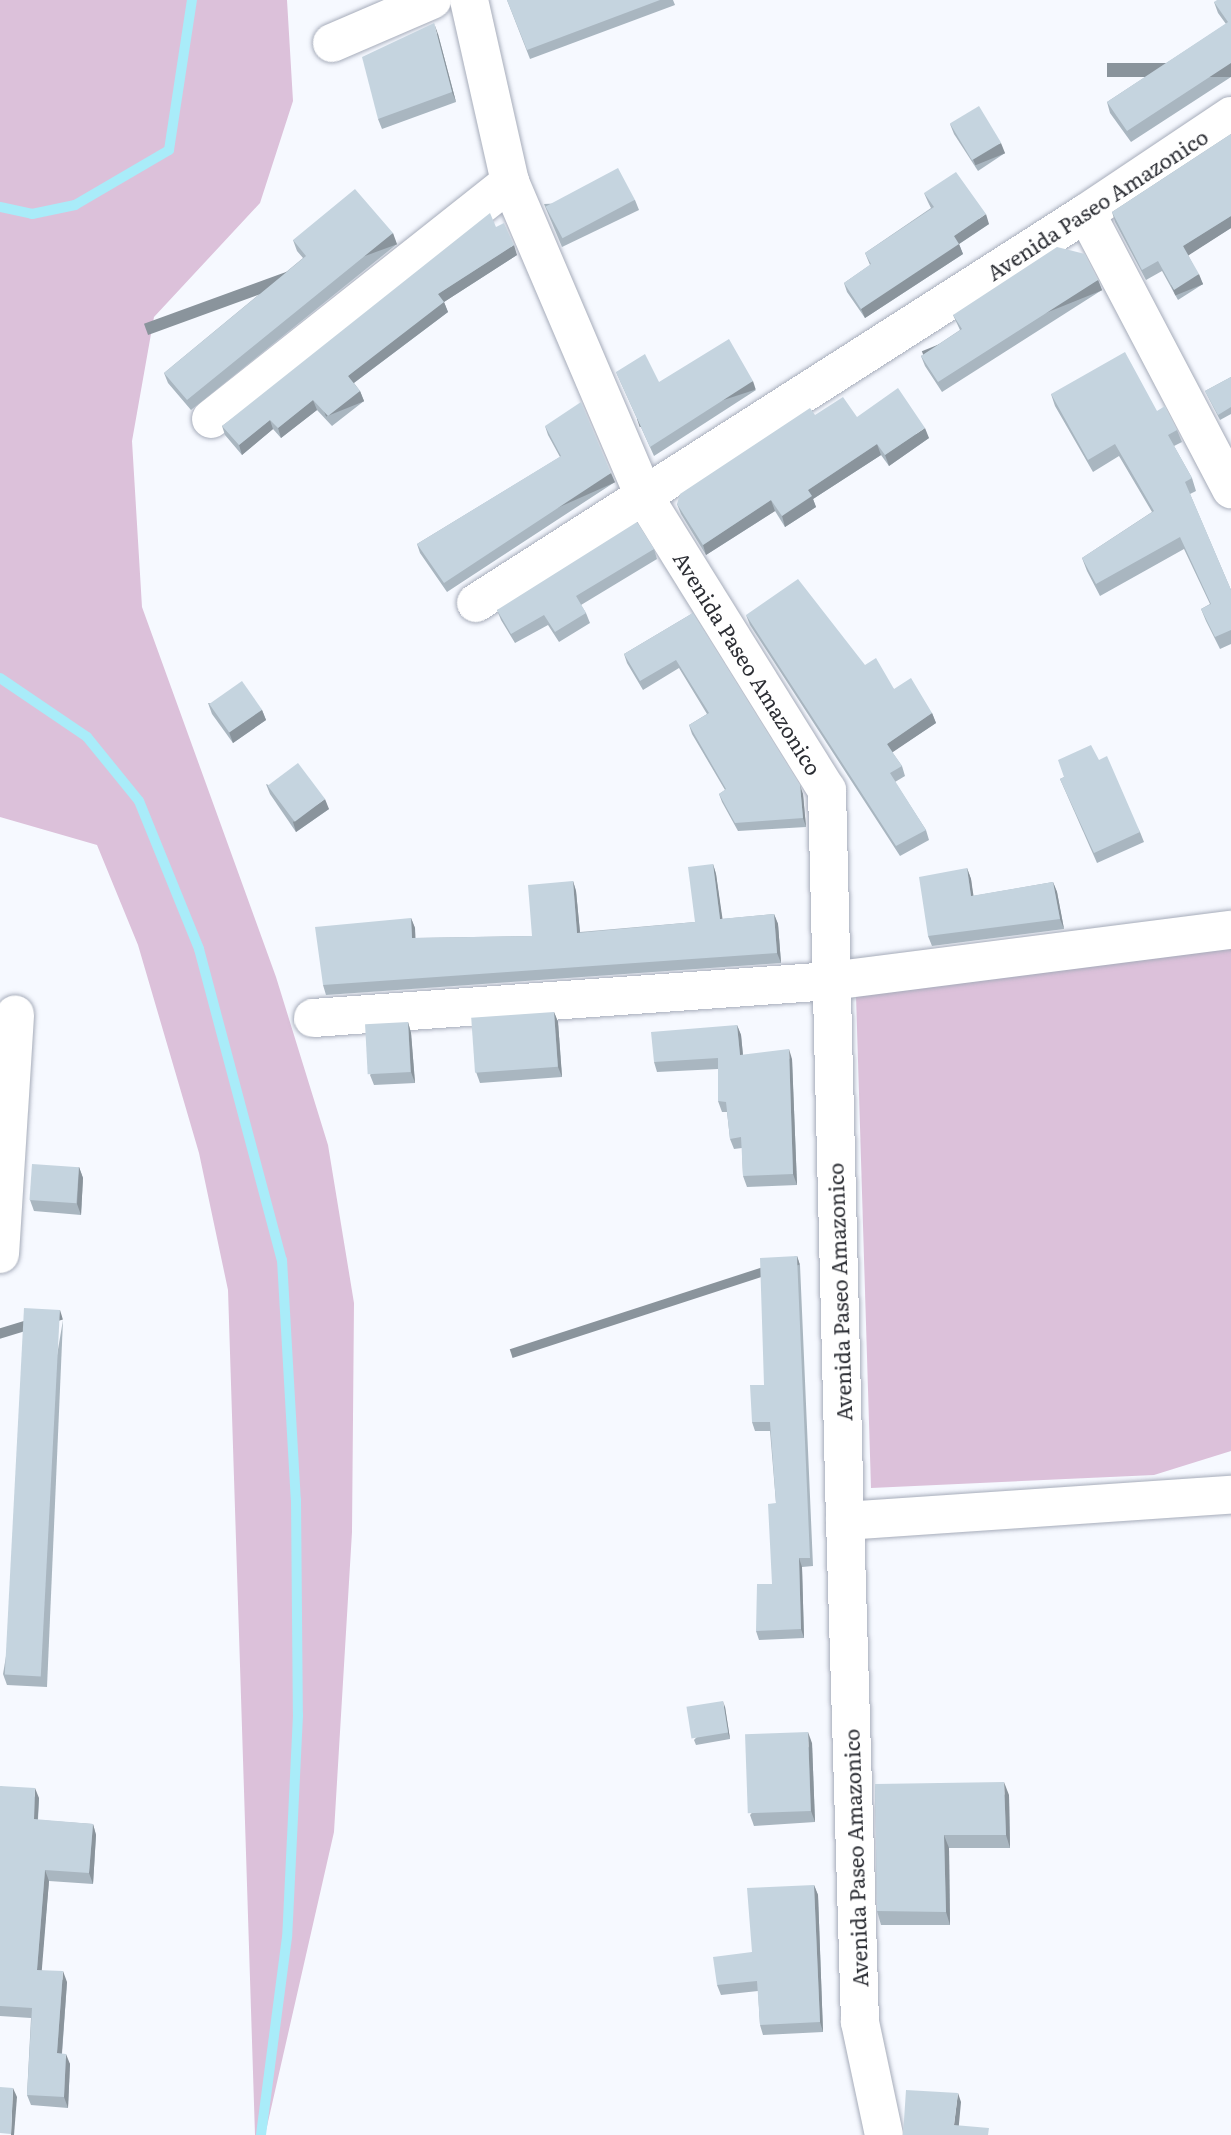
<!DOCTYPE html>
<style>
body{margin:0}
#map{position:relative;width:1231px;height:2135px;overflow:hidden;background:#f6f9ff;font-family:Literata,serif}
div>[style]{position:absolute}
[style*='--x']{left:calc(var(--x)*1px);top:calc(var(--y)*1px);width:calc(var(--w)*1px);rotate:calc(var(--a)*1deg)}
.green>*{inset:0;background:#dcc1da}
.stream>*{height:10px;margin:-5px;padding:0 5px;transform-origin:5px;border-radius:5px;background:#a9ecf9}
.roads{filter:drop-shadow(0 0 2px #a6acba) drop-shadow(0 0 2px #a6acba)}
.minor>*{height:38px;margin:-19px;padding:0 19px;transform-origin:19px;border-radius:19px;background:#fff}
.tertiary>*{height:38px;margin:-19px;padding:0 19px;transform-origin:19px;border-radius:19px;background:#fff}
.wall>*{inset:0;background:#a9b6c0}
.shaded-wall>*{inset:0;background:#8a949c;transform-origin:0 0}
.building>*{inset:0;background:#c5d4df;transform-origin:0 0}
span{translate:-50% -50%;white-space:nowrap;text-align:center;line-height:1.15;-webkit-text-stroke:7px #fff;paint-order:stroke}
.street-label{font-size:21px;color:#2c2e34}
</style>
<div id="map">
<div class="green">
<i style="clip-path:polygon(0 0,287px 0,293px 101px,260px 203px,154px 317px,132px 441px,142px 607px,276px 977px,328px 1145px,354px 1303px,352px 1532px,334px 1832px,265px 2135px,255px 2135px,228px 1290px,199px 1153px,138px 945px,97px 845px,0 817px)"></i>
<i style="clip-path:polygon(1231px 947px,1231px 1451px,1154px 1475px,871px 1488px,856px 995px)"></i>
</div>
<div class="stream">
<i style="--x:0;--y:207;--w:33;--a:12"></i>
<i style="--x:32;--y:214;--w:44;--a:-11.8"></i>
<i style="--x:75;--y:205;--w:109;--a:-30.3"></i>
<i style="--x:169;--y:150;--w:152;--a:-81.3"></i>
<i style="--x:0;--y:678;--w:105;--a:34.1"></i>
<i style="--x:87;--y:737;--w:82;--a:50.9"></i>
<i style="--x:139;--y:801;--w:160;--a:67.9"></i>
<i style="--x:199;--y:949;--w:322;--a:75.1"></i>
<i style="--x:282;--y:1260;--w:240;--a:86.7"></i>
<i style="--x:296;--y:1500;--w:215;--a:89.5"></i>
<i style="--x:298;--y:1715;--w:222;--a:92.8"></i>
<i style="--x:287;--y:1937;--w:200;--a:97.5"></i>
</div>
<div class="roads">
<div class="minor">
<i style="--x:469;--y:0;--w:187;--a:77.3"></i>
<i style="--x:510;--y:182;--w:344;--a:66.9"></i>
<i style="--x:645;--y:498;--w:344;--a:58.1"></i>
<i style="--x:827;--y:790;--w:731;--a:88.59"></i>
<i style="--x:332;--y:43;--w:109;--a:-23.3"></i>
<i style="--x:211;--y:419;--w:382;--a:-38.4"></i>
<i style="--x:476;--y:603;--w:724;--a:-32.59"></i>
<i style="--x:313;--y:1018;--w:519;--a:-4.09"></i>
<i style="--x:831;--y:981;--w:403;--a:-7.3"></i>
<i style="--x:0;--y:1254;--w:240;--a:-86.4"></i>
</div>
<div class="tertiary">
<i style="--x:1231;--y:116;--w:174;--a:146.2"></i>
<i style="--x:1086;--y:213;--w:312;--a:62.3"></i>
<i style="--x:884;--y:2135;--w:116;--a:-102"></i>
<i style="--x:860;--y:2022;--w:501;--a:-91.71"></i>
<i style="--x:845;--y:1521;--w:387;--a:-3.9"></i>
</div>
</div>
<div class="wall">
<i style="clip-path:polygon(507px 0,673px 0,675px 5px,530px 59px)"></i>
<i style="clip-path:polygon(1231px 0,1231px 77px,1131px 142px,1110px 113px,1107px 102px,1226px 24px,1218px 13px,1214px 2px)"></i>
<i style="clip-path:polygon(438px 34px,456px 102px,382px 129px,378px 119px)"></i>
<i style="clip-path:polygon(950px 124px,1005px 153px,978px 171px,954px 134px)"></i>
<i style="clip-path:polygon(1231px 134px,1231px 228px,1188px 255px,1203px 284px,1178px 300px,1162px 271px,1146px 280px,1115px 222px,1112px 212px)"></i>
<i style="clip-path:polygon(924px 193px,989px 224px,959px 244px,963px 254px,865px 318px,847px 292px,844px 283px,870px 265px,865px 253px,931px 208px,928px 202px)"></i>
<i style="clip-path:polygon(635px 200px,639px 210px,562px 247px,544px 204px)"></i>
<i style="clip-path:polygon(496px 227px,517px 255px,444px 302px,448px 312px,354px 383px,360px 391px,364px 401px,332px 426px,317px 410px,281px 438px,273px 429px,242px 455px,225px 435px,222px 426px)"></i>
<i style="clip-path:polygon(293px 240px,397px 244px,191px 410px,168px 383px,164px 373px,303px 258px,297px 251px)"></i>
<i style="clip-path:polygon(1098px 280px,1102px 290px,942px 392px,925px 366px,921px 356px,960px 330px,953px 315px)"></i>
<i style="clip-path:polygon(616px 372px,659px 382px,756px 390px,654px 456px)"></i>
<i style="clip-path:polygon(1231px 377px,1231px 414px,1220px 420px,1205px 391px)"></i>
<i style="clip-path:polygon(1051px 394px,1157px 411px,1177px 430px,1182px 442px,1174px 446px,1192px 478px,1196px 491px,1190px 494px,1231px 590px,1231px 644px,1220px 649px,1206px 621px,1201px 609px,1210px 604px,1184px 549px,1100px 596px,1087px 571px,1082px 558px,1152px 512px,1119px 456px,1093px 472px,1055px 406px)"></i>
<i style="clip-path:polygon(815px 415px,857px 417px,929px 438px,889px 466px,881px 455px,813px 499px,816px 507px,785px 527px,775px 511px,706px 555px,681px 514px,677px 504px)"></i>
<i style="clip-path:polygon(545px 426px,615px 482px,447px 592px,420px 553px,417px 544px,560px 457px,548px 435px)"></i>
<i style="clip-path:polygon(654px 549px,657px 559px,581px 605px,586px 613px,590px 623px,559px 642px,548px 625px,515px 643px,501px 620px,497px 610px)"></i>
<i style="clip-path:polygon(693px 613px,803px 794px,806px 827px,738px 831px,722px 802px,719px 794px,725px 790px,692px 734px,689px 725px,707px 714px,679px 668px,643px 690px,627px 663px,624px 654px)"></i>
<i style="clip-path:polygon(746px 615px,894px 689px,932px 713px,936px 723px,892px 752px,902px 766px,905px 776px,895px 782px,926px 830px,929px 840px,900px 856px,750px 625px)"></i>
<i style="clip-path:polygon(208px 703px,262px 710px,266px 720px,233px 743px,212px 714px)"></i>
<i style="clip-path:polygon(1099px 760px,1140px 832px,1144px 842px,1097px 863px,1060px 779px)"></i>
<i style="clip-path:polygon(266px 784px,329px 809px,296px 832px,270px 794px)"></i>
<i style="clip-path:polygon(713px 864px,716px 874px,722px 919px,774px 914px,778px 924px,781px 963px,326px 995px,323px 985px,411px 918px,415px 928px,415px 938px,532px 936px,573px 881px,576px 891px,580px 932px,695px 922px)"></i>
<i style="clip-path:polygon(967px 868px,971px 879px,973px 896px,1053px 882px,1057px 892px,1064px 929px,932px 946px,928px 936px)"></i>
<i style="clip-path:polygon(554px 1012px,558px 1022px,562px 1077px,480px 1083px,476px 1072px)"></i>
<i style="clip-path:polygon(408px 1022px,411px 1033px,415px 1083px,374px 1085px,370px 1075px)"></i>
<i style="clip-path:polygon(737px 1025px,741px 1035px,743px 1055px,792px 1059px,797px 1185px,747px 1187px,743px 1176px,742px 1148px,734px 1149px,730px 1139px,727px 1112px,722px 1112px,718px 1101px,718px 1069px,657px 1072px,654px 1062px)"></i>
<i style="clip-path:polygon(79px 1167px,83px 1178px,81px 1215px,34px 1211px,30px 1200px)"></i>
<i style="clip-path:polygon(797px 1256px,800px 1265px,813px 1566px,802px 1567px,804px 1638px,759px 1640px,756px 1631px,772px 1584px,776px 1503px,770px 1431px,755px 1431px,752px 1422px,764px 1385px)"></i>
<i style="clip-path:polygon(63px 1320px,47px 1687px,7px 1685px,3px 1674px)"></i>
<i style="clip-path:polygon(725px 1707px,730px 1739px,696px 1745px,694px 1740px)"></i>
<i style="clip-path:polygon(812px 1743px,815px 1822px,754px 1826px,750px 1815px)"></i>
<i style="clip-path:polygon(875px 1784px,1009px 1795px,1010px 1848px,949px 1848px,950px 1925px,881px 1925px,877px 1911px)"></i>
<i style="clip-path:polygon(0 1786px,39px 1798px,38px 1820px,93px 1824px,96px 1835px,93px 1884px,49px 1881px,41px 1970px,67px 1982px,62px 2054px,70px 2064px,68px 2108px,31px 2105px,27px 2095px,31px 2018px,0 2016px)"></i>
<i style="clip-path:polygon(814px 1885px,818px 1895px,823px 2032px,763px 2035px,760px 2025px,758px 1991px,721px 1995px,717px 1985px,752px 1952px)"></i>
</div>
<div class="shaded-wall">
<i style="clip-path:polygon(434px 23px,438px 34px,456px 102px,452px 92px)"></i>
<i style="left:1231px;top:63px;width:14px;height:124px;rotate:90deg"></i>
<i style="left:1001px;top:143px;width:11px;height:32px;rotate:68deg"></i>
<i style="clip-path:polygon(986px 214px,989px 224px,959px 244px,963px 254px,865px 318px,861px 309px,954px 236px)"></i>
<i style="clip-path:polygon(1231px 216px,1231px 228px,1186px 257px,1183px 246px)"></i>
<i style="left:393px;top:233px;width:12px;height:265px;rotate:70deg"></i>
<i style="clip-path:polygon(514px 245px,517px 255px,444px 302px,448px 312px,351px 385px,348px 376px,438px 294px)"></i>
<i style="left:1199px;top:274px;width:11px;height:30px;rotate:68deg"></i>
<i style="left:1098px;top:280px;width:11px;height:190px;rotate:68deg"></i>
<i style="left:753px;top:381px;width:9px;height:122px;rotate:72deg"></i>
<i style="left:360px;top:391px;width:11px;height:41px;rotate:68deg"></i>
<i style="clip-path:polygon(313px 400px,317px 410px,281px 438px,278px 428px)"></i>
<i style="clip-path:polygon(270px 420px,273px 429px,242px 455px,239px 445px)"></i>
<i style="clip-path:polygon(925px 428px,929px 438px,889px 466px,885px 455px)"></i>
<i style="clip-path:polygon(877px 444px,881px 455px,813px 499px,816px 507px,785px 527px,782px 516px,808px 490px)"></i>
<i style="left:611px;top:473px;width:10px;height:200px;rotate:66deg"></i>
<i style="clip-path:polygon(771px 500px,775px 511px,706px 555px,703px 545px)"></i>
<i style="clip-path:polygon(262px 710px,266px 720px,233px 743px,229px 732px)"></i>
<i style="clip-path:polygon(932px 713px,936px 723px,890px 754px,887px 744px)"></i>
<i style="clip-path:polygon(800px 785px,803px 794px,806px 827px,803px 818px)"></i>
<i style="clip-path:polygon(325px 799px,329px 809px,296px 832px,293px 822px)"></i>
<i style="clip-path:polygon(713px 864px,716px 874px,724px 929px,720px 919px)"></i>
<i style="clip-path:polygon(967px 868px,971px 879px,975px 906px,971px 896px)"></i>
<i style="clip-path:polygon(573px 881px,576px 891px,581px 943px,577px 933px)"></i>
<i style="clip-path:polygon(1053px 882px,1057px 892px,1064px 929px,1060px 919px)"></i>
<i style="clip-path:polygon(774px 914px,778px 924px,781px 963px,777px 953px)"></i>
<i style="clip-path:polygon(411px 918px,415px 928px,416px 948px,412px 938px)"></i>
<i style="clip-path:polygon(554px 1012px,558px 1022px,562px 1077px,558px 1067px)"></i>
<i style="clip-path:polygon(408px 1022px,411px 1033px,415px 1083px,411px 1072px)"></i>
<i style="clip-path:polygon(737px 1025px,741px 1035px,744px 1066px,740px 1055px)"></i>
<i style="clip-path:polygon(789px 1049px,792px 1059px,797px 1185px,793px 1174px)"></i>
<i style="clip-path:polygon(79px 1167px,83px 1178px,81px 1215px,77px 1204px)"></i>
<i style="left:797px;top:1256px;width:9px;height:302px;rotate:72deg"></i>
<i style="left:60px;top:1310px;width:10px;height:367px;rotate:73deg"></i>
<i style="clip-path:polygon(799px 1558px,802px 1567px,804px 1638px,801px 1629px)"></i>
<i style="clip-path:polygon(723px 1701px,725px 1707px,730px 1739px,728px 1733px)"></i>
<i style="clip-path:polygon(808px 1732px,812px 1743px,815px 1822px,811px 1811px)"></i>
<i style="clip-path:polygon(1004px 1782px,1009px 1795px,1010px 1848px,1006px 1835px)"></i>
<i style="clip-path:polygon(35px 1788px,39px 1798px,37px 1830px,34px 1819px)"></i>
<i style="clip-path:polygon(93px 1824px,96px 1835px,93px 1884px,89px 1873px)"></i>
<i style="clip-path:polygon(944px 1835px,949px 1848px,950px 1925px,946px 1912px)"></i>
<i style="clip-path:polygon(45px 1870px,49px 1881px,41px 1980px,37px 1970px)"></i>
<i style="clip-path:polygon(814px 1885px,818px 1895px,823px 2032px,820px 2022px)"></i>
<i style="clip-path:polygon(63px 1971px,67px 1982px,61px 2064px,57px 2053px)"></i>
<i style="clip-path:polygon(66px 2054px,70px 2064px,68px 2108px,64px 2097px)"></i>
<i style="clip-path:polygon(13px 2088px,17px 2097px,14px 2135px,11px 2135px)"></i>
<i style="clip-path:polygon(958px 2093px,961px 2102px,958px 2134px,954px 2125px)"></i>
</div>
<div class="building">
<i style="clip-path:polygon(507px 0,660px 0,527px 50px)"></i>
<i style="clip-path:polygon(1217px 0,1231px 0,1231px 63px,1127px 131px,1107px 102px,1228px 22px,1214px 2px)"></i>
<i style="clip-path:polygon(434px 23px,452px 92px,378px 119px,362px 57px)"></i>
<i style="left:979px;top:106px;width:43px;height:34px;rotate:59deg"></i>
<i style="clip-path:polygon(1231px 134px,1231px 216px,1183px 246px,1199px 274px,1174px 290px,1158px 261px,1142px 270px,1112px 212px)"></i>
<i style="left:618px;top:168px;width:36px;height:82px;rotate:62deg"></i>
<i style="clip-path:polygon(956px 172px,986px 214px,954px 236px,959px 244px,861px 309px,844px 283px,871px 264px,865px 253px,934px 207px,924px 193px)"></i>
<i style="clip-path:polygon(355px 189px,393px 233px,187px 400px,164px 373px,306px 256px,293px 240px)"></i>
<i style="clip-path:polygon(490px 213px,496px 227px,504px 223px,514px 245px,438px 294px,444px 302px,348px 376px,360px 391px,328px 416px,313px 400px,278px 428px,270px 420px,239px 445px,222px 426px)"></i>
<i style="clip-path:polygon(1057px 247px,1085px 254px,1098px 280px,938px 382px,921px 356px,962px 329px,953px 315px)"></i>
<i style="clip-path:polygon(729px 339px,753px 381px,650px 447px,616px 372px,645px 354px,659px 382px)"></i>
<i style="clip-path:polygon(1125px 352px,1157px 411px,1165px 406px,1177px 430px,1168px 435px,1192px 478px,1185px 482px,1231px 590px,1231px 630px,1215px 637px,1201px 609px,1211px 604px,1180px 537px,1096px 584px,1082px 558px,1154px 511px,1115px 444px,1088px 460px,1051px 394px)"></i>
<i style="clip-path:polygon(1231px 377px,1231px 407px,1218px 415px,1205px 391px)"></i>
<i style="clip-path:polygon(898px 388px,925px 428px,885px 455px,877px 444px,808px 490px,812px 496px,782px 516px,771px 500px,703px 545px,677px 504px,680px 494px,810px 408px,815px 415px,843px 397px,857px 417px)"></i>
<i style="clip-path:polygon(581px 402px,611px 473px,444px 583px,417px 544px,561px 456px,545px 426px)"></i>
<i style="clip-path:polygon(637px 522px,654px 549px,576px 596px,586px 613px,555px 632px,544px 615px,511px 634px,497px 610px)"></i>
<i style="clip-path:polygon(798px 579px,865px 665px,876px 658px,894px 689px,911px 678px,932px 713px,887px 744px,902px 766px,890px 773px,926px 830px,896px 846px,746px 615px)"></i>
<i style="clip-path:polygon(693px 613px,800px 785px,803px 818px,735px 823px,719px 794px,726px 789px,689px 725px,709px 713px,676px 660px,640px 681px,624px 654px)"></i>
<i style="left:242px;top:681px;width:35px;height:40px;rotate:55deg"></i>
<i style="clip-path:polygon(1091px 745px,1099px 760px,1107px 756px,1140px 832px,1094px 853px,1060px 779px,1064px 777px,1058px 760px)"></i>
<i style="left:298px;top:763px;width:45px;height:38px;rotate:53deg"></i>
<i style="clip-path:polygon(713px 864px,720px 919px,774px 914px,777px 953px,323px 985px,315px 927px,411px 918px,412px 938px,532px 936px,528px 885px,573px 881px,577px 933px,695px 922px,688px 867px)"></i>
<i style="clip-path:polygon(967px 868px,971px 896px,1053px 882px,1060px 919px,928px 936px,919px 877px)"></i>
<i style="left:554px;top:1012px;width:55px;height:83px;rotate:86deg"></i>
<i style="left:408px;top:1022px;width:50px;height:43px;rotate:87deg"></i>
<i style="clip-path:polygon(737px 1025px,740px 1055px,789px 1049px,793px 1174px,743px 1176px,741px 1137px,730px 1139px,726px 1102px,718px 1101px,718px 1058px,654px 1062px,651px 1032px)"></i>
<i style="left:32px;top:1164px;width:47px;height:36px;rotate:4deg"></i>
<i style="clip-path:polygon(797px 1256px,810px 1558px,799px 1558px,801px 1629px,756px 1631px,757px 1584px,772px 1584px,768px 1504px,776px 1503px,770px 1422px,752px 1422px,750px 1385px,764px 1385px,760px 1258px)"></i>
<i style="left:24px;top:1308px;width:36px;height:367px;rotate:3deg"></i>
<i style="left:723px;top:1701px;width:32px;height:37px;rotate:81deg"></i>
<i style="left:808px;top:1732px;width:79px;height:63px;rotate:88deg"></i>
<i style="clip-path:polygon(1004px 1782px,1006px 1835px,944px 1835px,946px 1912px,877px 1911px,875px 1784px)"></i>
<i style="clip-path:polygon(0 1786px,35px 1788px,34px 1819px,93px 1824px,89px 1873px,45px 1870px,37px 1970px,63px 1971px,57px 2053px,66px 2054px,64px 2097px,27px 2095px,32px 2008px,0 2006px)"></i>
<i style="clip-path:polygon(814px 1885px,820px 2022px,760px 2025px,757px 1981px,717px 1985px,713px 1957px,752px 1952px,747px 1888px)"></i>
<i style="clip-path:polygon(0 2087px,13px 2088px,11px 2134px,0 2133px)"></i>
<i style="clip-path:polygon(906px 2090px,958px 2093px,954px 2125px,989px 2128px,988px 2135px,903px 2135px)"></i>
</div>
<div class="street-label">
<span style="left:1097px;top:204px;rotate:-33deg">Avenida Paseo Amazonico</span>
<span style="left:748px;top:663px;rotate:58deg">Avenida Paseo Amazonico</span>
<span style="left:839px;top:1292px;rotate:-92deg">Avenida Paseo Amazonico</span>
<span style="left:855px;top:1858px;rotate:-92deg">Avenida Paseo Amazonico</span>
</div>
</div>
